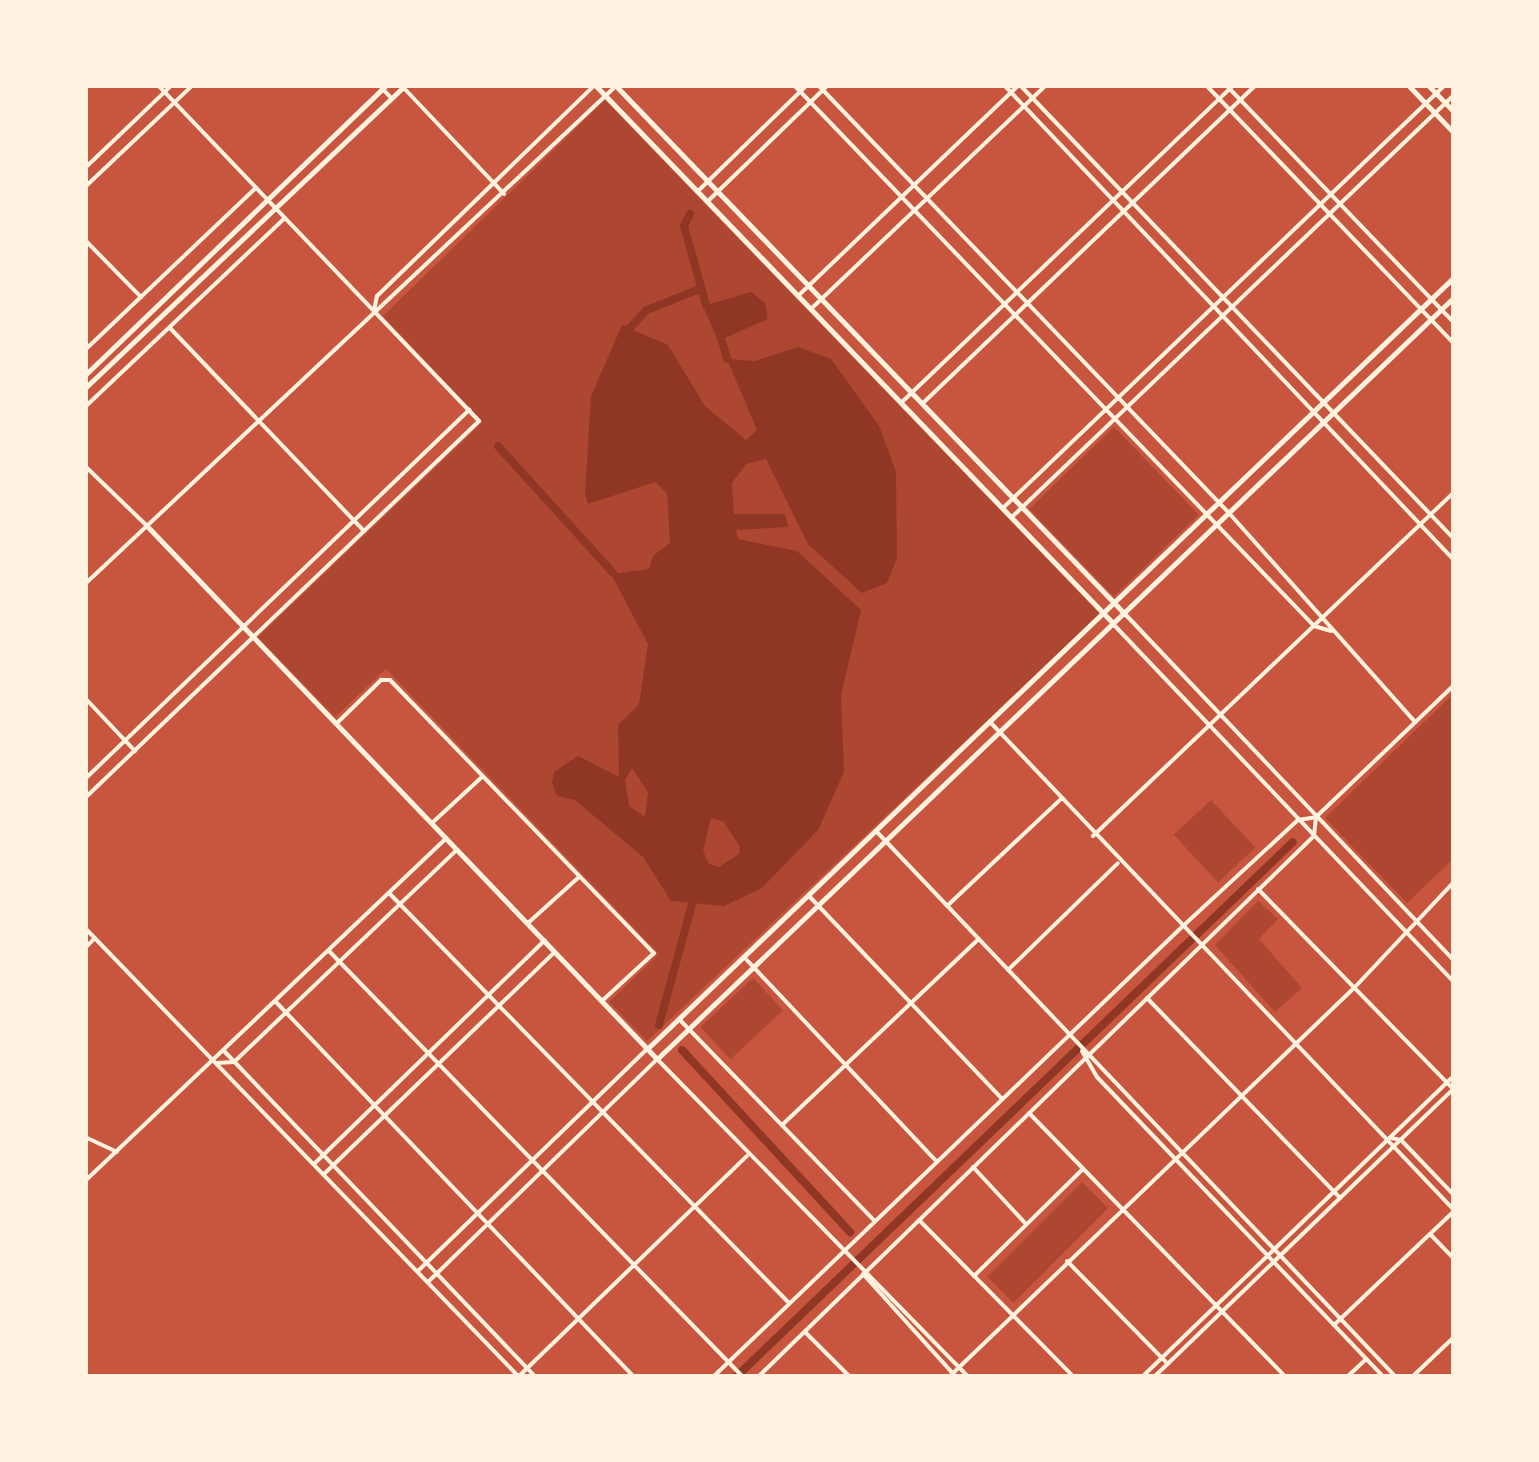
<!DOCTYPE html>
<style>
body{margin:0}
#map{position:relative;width:1539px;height:1462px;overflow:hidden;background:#c8553d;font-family:Lato,sans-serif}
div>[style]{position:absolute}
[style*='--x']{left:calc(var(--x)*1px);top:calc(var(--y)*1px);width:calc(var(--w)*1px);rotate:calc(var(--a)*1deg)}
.green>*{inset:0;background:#ae4732;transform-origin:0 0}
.water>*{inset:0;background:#8f3625}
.canal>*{height:8px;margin:-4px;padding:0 4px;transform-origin:4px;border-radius:4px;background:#8f3625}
.minor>*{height:4px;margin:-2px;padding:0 2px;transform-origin:2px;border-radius:2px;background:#fff3e0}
.tertiary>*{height:5px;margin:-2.5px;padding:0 2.5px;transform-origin:2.5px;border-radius:2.5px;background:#fff3e0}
.secondary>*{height:5px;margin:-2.5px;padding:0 2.5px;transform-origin:2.5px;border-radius:2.5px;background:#fff3e0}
span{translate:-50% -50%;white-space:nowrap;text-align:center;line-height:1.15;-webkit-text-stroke:8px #fff3e0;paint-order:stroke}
.frame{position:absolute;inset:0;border:88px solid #fff3e0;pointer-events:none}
</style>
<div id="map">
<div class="green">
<i style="clip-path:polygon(605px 100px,1100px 614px,647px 1041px,609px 1002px,659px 954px,386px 669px,335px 717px,258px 637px,483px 422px,383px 316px)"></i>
<i style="left:1114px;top:427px;width:122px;height:118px;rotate:46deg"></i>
<i style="clip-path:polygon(1454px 693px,1454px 858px,1407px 903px,1325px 818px)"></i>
<i style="left:1211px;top:800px;width:65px;height:51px;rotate:47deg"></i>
<i style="clip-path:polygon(1258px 901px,1278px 919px,1259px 939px,1302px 988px,1275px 1012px,1215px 945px)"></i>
<i style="left:753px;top:978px;width:44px;height:72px;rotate:47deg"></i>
<i style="left:1082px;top:1182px;width:37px;height:134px;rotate:45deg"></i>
</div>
<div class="water">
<i style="clip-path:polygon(751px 292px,765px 303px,768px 319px,718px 341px,703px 306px)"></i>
<i style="clip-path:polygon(evenodd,622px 325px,668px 345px,705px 406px,746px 440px,757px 430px,727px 359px,755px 361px,798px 347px,831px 359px,879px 426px,896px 472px,897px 558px,887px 583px,862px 593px,808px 544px,766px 459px,746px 464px,732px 483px,734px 514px,785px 514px,787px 521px,788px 527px,736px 530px,738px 539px,797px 551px,861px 610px,841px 695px,844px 772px,818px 830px,762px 888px,724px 906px,671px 901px,643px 857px,575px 800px,557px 796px,552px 783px,554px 772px,578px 756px,619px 777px,618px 725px,639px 704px,648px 644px,611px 574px,649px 569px,653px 556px,670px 543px,667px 493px,655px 482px,588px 504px,585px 494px,591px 396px,622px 325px,632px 768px,648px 792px,645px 817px,629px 806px,625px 780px,632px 768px,622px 325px,711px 818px,723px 821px,740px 847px,739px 854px,719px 867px,709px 864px,703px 851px,711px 818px)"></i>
</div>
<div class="canal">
<i style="--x:690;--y:214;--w:13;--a:117"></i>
<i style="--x:684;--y:226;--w:82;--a:74.4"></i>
<i style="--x:629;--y:329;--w:26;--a:-47"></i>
<i style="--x:647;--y:310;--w:59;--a:-21.8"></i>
<i style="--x:722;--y:341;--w:19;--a:74"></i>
<i style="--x:498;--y:446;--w:171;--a:47.8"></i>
<i style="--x:659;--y:1025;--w:125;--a:-74.7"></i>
<i style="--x:682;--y:1050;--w:248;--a:47.3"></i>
<i style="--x:736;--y:1377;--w:772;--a:-43.85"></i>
</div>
<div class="minor">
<i style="--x:379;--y:85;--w:18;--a:47"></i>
<i style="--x:401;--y:85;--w:150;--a:46.6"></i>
<i style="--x:794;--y:85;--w:750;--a:46.13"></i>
<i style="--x:1314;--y:626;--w:18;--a:16"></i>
<i style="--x:818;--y:85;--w:593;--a:46.16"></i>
<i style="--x:1229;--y:513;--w:280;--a:48.3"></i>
<i style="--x:1004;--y:85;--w:654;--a:46.55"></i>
<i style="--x:1020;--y:85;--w:628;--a:46.29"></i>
<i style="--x:1206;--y:85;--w:359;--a:46.2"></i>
<i style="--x:1226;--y:85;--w:330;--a:46.2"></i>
<i style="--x:85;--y:168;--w:120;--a:-43.7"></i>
<i style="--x:85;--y:187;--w:149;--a:-43.4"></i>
<i style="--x:698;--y:191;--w:152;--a:-44.2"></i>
<i style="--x:708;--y:201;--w:167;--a:-44"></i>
<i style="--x:85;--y:240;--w:80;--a:45.5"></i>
<i style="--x:799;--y:295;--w:304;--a:-43.7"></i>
<i style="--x:812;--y:308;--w:323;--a:-43.6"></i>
<i style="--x:374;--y:311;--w:15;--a:-79"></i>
<i style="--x:377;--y:296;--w:303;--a:-44.1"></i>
<i style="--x:170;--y:328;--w:281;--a:46.3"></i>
<i style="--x:85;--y:350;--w:236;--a:-43.5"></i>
<i style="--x:902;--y:402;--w:459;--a:-43.7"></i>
<i style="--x:923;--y:403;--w:460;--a:-43.7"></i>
<i style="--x:85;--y:407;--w:275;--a:-43.4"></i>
<i style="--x:85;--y:466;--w:85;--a:44"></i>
<i style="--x:1004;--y:507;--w:610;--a:-43.74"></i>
<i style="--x:1013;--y:516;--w:610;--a:-43.67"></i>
<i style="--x:85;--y:584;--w:729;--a:-43.17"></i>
<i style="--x:1125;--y:614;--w:478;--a:46.5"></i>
<i style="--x:1114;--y:625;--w:493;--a:46.4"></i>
<i style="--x:85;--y:698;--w:73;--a:46.7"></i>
<i style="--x:337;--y:723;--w:62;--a:-44.3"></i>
<i style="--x:381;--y:680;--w:9;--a:0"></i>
<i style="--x:390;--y:680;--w:380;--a:46"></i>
<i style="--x:654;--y:953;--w:69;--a:137.3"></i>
<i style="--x:992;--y:724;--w:671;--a:46.45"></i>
<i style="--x:85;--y:779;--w:533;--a:-43.86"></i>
<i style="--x:85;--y:798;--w:545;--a:-43.74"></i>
<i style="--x:479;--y:421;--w:465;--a:-133.7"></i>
<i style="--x:432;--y:823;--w:69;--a:-42.7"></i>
<i style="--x:876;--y:831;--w:754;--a:46.4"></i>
<i style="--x:1093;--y:836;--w:499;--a:-43.6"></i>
<i style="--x:1258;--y:889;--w:279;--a:45.7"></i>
<i style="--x:390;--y:894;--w:570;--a:45.71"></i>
<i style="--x:809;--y:896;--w:280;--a:46.4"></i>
<i style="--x:947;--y:906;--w:155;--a:-43.2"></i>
<i style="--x:528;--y:923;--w:69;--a:-42"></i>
<i style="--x:85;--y:928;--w:624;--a:45.97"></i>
<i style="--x:85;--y:948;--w:14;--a:-45"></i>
<i style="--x:329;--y:951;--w:594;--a:45.82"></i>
<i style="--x:744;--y:957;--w:280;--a:46.7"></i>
<i style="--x:1008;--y:970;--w:153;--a:-44.2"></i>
<i style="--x:1147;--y:998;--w:278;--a:46"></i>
<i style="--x:276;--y:1002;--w:518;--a:46.33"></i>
<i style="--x:679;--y:1019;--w:280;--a:45.9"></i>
<i style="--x:1082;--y:1051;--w:30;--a:60"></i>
<i style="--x:1097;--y:1077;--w:415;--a:46.3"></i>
<i style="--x:225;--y:1052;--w:450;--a:46.3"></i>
<i style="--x:216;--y:1063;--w:18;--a:-3"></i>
<i style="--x:234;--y:1062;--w:308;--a:-43.6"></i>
<i style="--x:1029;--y:1113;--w:368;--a:45.8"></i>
<i style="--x:782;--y:1125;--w:271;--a:-43.4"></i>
<i style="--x:85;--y:1137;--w:35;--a:25"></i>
<i style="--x:1391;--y:1138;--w:10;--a:11"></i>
<i style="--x:1401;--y:1140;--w:76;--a:46.1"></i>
<i style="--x:315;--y:1163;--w:320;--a:-44.1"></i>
<i style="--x:973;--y:1167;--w:78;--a:47.1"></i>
<i style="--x:324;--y:1174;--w:320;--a:-43.9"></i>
<i style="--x:85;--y:1181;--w:498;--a:-43.5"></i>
<i style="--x:919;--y:1220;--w:221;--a:45.4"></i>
<i style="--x:1430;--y:1234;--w:35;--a:46"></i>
<i style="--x:1067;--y:1261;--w:144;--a:45.6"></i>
<i style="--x:418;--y:1271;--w:319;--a:-44.1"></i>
<i style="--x:863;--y:1274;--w:139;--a:47.9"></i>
<i style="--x:974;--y:1276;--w:153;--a:-44.5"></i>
<i style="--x:428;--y:1282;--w:320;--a:-44.2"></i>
<i style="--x:657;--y:1059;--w:445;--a:45.6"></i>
<i style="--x:1334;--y:1325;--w:166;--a:-43.5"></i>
<i style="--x:805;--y:1332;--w:64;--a:45"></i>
<i style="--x:518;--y:1377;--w:318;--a:-44"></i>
<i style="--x:713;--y:1377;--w:651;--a:-43.82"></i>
<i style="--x:1183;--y:926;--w:156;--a:-42.7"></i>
<i style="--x:1298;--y:820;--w:18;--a:-9"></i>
<i style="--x:1316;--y:817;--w:191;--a:-43.7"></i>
<i style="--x:758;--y:1377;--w:776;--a:-44.22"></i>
<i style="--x:1314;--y:836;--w:19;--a:-84"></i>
<i style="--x:949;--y:1377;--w:563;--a:-43.85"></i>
<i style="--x:1355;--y:987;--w:144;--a:-46.7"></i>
<i style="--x:1142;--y:1377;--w:434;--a:-44"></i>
<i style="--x:1154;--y:1377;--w:417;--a:-43.9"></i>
<i style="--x:1347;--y:1377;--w:26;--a:-43"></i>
<i style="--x:1412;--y:1377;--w:58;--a:-43.6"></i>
</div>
<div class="tertiary">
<i style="--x:595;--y:85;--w:747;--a:46.09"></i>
<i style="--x:615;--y:85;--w:735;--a:46.05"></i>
<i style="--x:1408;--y:85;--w:66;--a:46.2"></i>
<i style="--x:1428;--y:85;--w:37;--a:46"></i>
<i style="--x:146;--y:525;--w:739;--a:46.26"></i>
<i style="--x:657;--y:1059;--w:1103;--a:-43.71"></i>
<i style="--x:647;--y:1049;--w:1117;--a:-43.73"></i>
</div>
<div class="secondary">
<i style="--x:85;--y:375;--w:418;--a:-43.9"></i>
<i style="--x:85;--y:388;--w:441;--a:-43.4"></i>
</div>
<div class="frame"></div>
</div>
